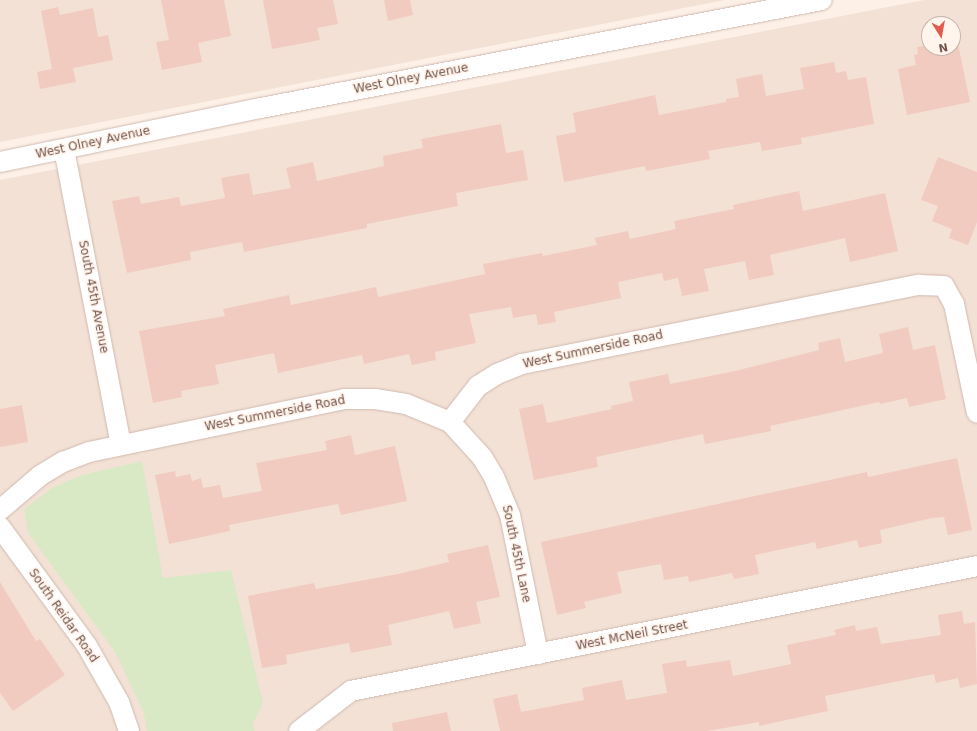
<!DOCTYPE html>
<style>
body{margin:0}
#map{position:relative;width:977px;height:731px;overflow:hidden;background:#fcf0e7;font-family:"DejaVu Sans",sans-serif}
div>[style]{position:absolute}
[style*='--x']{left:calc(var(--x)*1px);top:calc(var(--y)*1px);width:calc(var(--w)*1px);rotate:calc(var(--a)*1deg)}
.residential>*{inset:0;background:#f3e1d5}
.green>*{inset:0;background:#d9e9c5}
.building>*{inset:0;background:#f1cbbf}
.roads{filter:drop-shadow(0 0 1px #d0b9af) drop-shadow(0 0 1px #d0b9af)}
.street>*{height:20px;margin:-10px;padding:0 10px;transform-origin:10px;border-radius:10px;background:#fff}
span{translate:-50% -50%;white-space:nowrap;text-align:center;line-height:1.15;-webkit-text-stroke:3.5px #fff5ed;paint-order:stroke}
.street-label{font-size:12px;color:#75544b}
.north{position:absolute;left:921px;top:16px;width:40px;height:40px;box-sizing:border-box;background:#fff5ed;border:1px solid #c8b5ac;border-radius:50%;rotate:169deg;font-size:11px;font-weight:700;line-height:16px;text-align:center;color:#75544b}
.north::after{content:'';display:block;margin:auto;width:14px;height:18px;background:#e35a4f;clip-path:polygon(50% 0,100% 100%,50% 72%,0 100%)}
</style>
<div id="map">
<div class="residential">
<i style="clip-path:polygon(0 0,725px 0,0 142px)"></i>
<i style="clip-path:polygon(evenodd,924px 0,977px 0,977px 731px,0 731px,0 180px,924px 0,929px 24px,953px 24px,953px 48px,929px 48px,929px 24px)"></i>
</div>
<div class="green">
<i style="clip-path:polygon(142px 461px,163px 578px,231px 570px,263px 703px,253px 724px,255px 731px,147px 731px,144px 713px,115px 652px,28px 533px,24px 509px,52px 488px,82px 475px)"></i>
</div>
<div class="building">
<i style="clip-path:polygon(161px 0,224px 0,231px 36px,198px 43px,202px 62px,162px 70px,156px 42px,169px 40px)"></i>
<i style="clip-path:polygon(263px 0,333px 0,338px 24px,317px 28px,320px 40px,272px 49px)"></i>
<i style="clip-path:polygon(384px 0,410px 0,413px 15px,388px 21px)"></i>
<i style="clip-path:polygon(58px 7px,60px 15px,93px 8px,98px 37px,108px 35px,113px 60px,73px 68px,76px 82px,40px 89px,37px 72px,52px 69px,41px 11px)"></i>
<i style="clip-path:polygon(957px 39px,970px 102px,907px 115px,898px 69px,916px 65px,914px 55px,918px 54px,917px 47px,929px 45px,929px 48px,953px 48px,953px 40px)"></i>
<i style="clip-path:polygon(834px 62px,836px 73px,846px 71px,848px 80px,866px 77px,874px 124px,801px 138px,802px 144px,762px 151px,760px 142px,708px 151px,710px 159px,646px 171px,645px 166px,564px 182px,556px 136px,576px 132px,573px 113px,655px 95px,659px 115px,726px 102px,726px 99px,739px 97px,736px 79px,762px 74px,766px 96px,804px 89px,800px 68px)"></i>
<i style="clip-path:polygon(501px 124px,506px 153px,523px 150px,528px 180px,456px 193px,458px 206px,367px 224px,367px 228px,244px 252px,242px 242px,190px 252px,191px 260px,127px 273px,112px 201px,139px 196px,141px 204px,179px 197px,181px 206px,225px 198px,221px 178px,249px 173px,253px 195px,291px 188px,286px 168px,313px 162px,317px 181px,384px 166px,383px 156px,423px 148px,421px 139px)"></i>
<i style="clip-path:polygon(938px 157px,977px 172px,977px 222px,968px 245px,949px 238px,952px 229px,932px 221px,938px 206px,921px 200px)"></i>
<i style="clip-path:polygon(799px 191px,803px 211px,885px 193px,898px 251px,850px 262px,845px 238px,770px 255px,774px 275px,749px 280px,745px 261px,704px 269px,709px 291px,682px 296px,678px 278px,664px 281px,662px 273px,618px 282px,621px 298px,554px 312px,556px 322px,538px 325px,536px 314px,513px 318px,511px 307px,469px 314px,476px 343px,435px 352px,436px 360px,412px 365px,409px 354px,364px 364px,362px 355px,278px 373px,274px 353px,215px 365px,219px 384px,181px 391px,182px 397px,153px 403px,139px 331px,225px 316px,223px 309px,289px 295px,291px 305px,376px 287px,378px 297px,485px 274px,483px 264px,542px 253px,543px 256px,597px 245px,595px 238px,628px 231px,630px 239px,676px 229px,674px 221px,734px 209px,733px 205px)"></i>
<i style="clip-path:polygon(908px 327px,913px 350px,935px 345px,946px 399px,909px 407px,907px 398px,880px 404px,879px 402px,770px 426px,771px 431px,705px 444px,703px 434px,596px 457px,598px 467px,534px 480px,519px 409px,543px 404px,547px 423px,612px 409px,611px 406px,633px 401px,629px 382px,668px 374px,670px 384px,735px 371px,819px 350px,818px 343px,840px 338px,845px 362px,883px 353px,879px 334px)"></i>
<i style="clip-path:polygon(22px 405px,28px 442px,0 447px,0 409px)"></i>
<i style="clip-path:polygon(351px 435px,355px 455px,395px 446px,407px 501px,341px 515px,338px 504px,229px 525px,230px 531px,169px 544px,155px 475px,175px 471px,176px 477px,190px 474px,192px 481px,201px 478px,203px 488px,220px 485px,223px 498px,262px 491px,256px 463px,327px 450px,325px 441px)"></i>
<i style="clip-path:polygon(957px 458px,972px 530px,948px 535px,944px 517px,932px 518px,880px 530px,882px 543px,859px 548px,857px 540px,817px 549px,815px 542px,755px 555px,759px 574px,734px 579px,732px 573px,689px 582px,688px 576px,664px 580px,661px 564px,617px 572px,622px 593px,584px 602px,586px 608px,557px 615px,541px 542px,867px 472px,868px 477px)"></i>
<i style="clip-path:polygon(488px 545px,500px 597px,476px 602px,481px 623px,454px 629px,449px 611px,388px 625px,392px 645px,351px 653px,349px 643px,286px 655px,287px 664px,262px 668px,248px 596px,314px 583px,316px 589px,398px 574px,449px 562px,447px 554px)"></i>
<i style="clip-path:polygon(0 582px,36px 641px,40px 639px,65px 675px,13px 711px,0 693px)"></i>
<i style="clip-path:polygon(962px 611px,964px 624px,975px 622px,977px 684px,960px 688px,958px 678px,936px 683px,934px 674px,825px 696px,828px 711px,759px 726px,759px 722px,707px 731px,500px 731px,493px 699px,517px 694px,521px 712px,584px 700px,582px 688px,622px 680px,626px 700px,667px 693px,662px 664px,686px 660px,687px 667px,730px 660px,733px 676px,791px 664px,787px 645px,836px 635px,834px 630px,855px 625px,856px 631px,877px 627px,881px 644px,941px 635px,938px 615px)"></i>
<i style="clip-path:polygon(447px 712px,451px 731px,393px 731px,392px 723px)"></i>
</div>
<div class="roads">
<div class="street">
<i style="--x:64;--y:149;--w:301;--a:79.1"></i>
<i style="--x:0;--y:162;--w:267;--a:-11.7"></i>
<i style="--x:261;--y:108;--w:571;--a:-10.9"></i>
<i style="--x:450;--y:422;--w:46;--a:-52.1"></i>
<i style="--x:478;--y:386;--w:22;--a:-32"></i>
<i style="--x:497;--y:374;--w:27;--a:-22"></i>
<i style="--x:522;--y:364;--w:405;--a:-11.3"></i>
<i style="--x:919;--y:285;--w:25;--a:2"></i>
<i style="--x:944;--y:286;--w:21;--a:61"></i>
<i style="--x:954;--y:304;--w:111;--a:78.1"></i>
<i style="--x:0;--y:510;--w:54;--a:-40.5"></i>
<i style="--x:41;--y:475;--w:26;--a:-31"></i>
<i style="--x:63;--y:462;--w:28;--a:-21"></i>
<i style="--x:89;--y:452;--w:260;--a:-11.7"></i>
<i style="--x:344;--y:399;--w:31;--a:0"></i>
<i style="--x:375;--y:399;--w:31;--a:9"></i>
<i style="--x:406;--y:404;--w:48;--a:22.2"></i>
<i style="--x:450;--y:422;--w:47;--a:47.6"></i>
<i style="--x:482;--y:457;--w:23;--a:59"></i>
<i style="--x:494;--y:477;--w:41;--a:67.2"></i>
<i style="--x:510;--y:515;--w:142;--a:78.6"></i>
<i style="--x:0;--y:527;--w:147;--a:53.8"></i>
<i style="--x:87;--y:646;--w:64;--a:60.3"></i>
<i style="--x:119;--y:702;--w:31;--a:71"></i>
<i style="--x:299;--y:731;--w:66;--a:-37.6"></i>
<i style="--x:351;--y:691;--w:638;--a:-11.29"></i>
</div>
</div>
<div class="street-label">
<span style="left:411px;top:79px;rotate:-11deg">West Olney Avenue</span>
<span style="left:93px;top:143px;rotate:-12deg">West Olney Avenue</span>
<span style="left:93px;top:297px;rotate:79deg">South 45th Avenue</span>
<span style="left:593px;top:350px;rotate:-12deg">West Summerside Road</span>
<span style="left:275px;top:414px;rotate:-11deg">West Summerside Road</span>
<span style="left:516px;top:554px;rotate:78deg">South 45th Lane</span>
<span style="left:63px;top:616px;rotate:55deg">South Reidar Road</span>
<span style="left:632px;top:636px;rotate:-11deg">West McNeil Street</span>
</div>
<div class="north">N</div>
</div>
